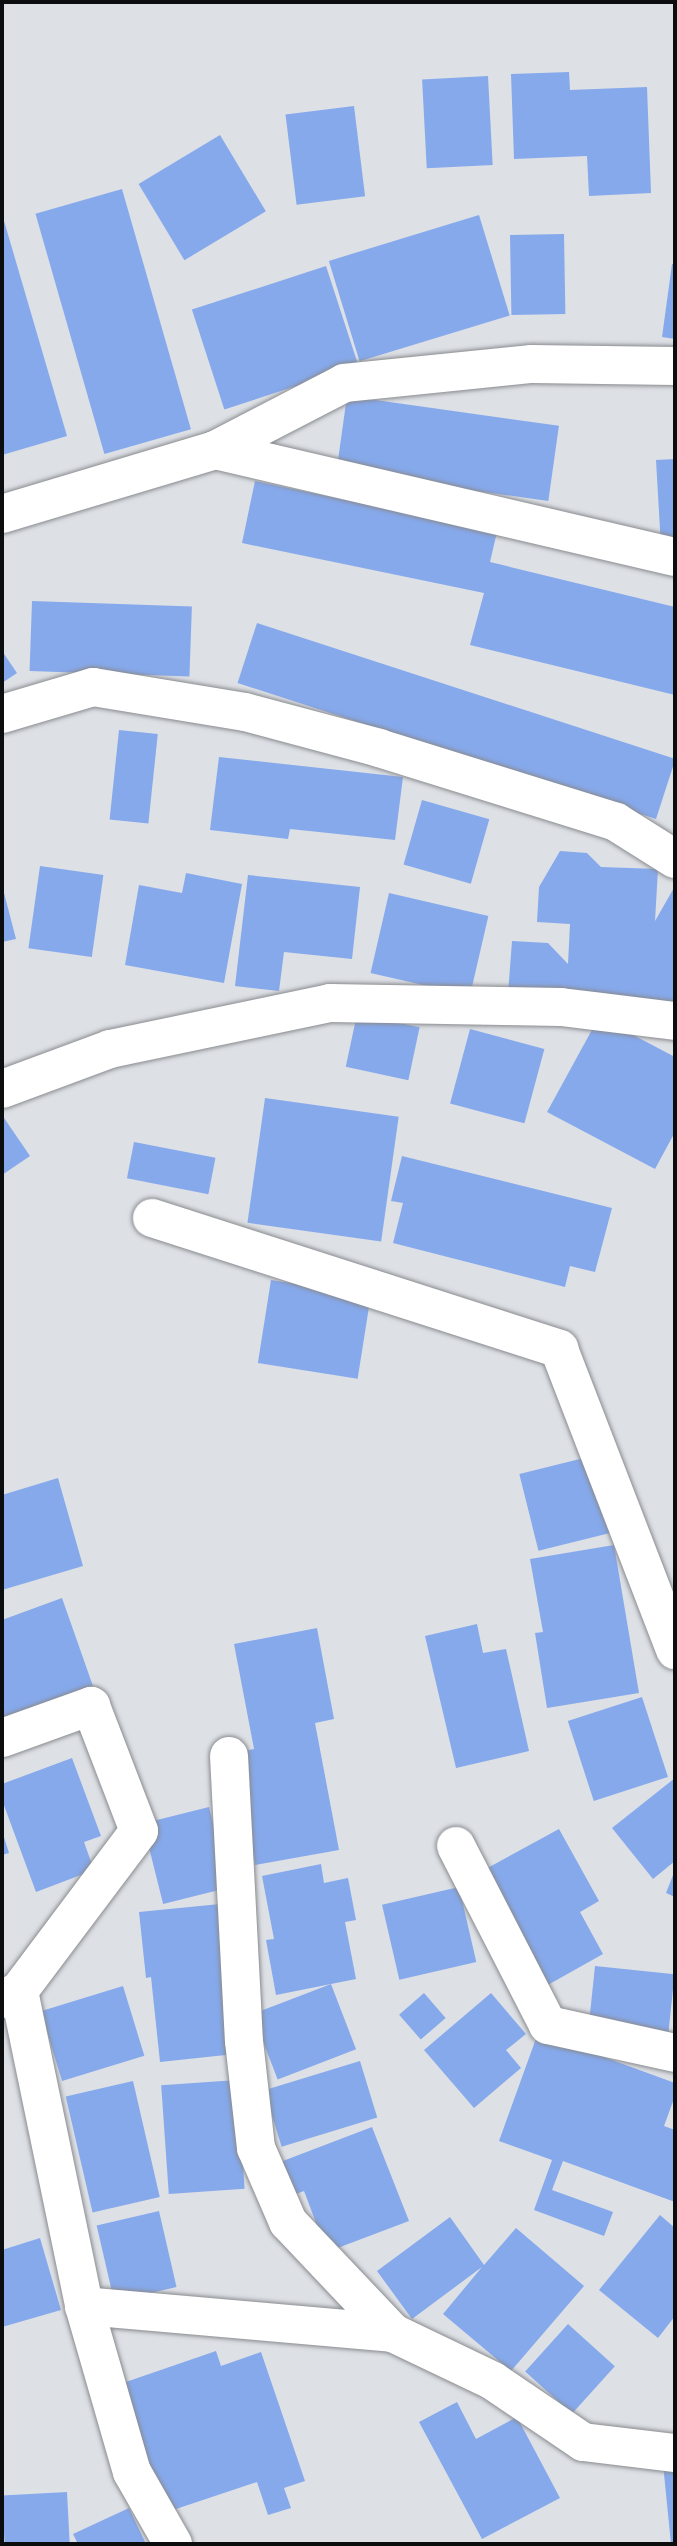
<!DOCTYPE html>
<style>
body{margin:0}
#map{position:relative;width:677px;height:2546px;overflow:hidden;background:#dde0e5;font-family:Raleway,sans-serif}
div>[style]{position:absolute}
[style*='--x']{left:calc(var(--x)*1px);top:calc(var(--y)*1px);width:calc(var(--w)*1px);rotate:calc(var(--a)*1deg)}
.building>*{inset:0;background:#86a9ec;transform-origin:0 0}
.roads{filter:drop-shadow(0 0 2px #898b8f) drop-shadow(0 0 2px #898b8f)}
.minor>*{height:38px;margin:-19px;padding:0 19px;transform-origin:19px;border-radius:19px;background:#fff}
span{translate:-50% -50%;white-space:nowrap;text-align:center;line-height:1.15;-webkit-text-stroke:5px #ebedf2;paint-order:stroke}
.frame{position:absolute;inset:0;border:4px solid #0c0d0e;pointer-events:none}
</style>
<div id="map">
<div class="building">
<i style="clip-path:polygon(569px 72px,570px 90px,647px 87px,651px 193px,589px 196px,587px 156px,514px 159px,511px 74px)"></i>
<i style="left:488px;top:76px;width:89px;height:66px;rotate:87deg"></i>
<i style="left:354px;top:106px;width:91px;height:69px;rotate:83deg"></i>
<i style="left:220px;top:135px;width:89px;height:95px;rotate:59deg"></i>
<i style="left:122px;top:189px;width:250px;height:90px;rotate:74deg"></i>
<i style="clip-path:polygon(2px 214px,67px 436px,2px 455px)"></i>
<i style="left:479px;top:215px;width:105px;height:157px;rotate:73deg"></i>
<i style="left:564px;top:234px;width:80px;height:54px;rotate:89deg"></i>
<i style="clip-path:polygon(672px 264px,675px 264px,675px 339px,662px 337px)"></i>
<i style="left:326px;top:266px;width:105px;height:141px;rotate:72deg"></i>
<i style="left:347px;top:396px;width:214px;height:76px;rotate:8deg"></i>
<i style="clip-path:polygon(675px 459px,675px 546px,661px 547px,656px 460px)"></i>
<i style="clip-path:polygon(255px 481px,497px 532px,490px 562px,675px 607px,675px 695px,470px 645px,484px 593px,242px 543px)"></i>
<i style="left:32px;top:601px;width:160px;height:70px;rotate:2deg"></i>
<i style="left:257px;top:623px;width:440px;height:63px;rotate:18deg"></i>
<i style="clip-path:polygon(2px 651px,17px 673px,2px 683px)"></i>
<i style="left:119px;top:730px;width:39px;height:90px;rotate:6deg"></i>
<i style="clip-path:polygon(219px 757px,403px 777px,395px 840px,290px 829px,288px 839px,210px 830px)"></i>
<i style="left:422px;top:800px;width:70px;height:67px;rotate:16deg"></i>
<i style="clip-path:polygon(560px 851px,587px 853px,601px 867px,658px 869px,655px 921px,675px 886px,675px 1006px,508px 994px,512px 941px,548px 943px,568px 964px,570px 924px,537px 922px,539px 887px)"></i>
<i style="left:40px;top:866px;width:64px;height:83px;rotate:8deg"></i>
<i style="clip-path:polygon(186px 873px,242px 884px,224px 983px,125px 965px,139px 885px,182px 893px)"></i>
<i style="clip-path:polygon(248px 875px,360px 887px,352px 959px,284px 952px,279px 991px,235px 986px)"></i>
<i style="clip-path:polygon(2px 885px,16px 939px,2px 942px)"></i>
<i style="left:389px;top:893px;width:102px;height:82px;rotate:13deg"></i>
<i style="left:357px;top:1014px;width:64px;height:54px;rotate:12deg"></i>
<i style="clip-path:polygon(599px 1017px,675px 1057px,675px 1132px,655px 1169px,547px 1112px)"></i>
<i style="left:470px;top:1029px;width:77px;height:77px;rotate:15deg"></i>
<i style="left:265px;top:1098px;width:135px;height:126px;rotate:8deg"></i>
<i style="clip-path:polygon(2px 1115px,30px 1156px,2px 1175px)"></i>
<i style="left:134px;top:1142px;width:83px;height:37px;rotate:11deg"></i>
<i style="clip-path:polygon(402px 1156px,612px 1208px,595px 1272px,570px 1266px,565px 1287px,393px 1243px,403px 1203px,391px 1201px)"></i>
<i style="left:271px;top:1280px;width:101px;height:84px;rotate:9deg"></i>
<i style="left:596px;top:1455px;width:79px;height:79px;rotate:76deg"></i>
<i style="clip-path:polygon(58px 1478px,83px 1566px,2px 1590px,2px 1495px)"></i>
<i style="clip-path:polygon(614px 1545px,639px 1693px,547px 1708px,535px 1633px,543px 1632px,530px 1559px)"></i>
<i style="clip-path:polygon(62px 1598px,94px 1689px,2px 1721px,2px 1620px)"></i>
<i style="clip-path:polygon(477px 1624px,483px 1653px,506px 1649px,529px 1751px,456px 1768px,425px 1636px)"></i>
<i style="clip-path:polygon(317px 1628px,334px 1719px,315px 1723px,339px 1850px,255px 1865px,234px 1753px,254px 1749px,234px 1644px)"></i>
<i style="left:642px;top:1697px;width:84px;height:78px;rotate:72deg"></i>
<i style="clip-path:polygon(72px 1758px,101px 1836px,84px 1842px,94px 1870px,36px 1892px,2px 1800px,2px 1784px)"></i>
<i style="clip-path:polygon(675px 1778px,675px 1861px,653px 1879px,612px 1828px)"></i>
<i style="left:209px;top:1807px;width:83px;height:68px;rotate:76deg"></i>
<i style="clip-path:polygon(559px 1829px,599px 1901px,580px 1912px,603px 1954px,546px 1986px,482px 1871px)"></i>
<i style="clip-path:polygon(2px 1831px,9px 1853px,2px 1855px)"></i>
<i style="clip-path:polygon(321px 1864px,324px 1883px,348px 1878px,356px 1920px,345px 1922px,356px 1979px,276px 1995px,266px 1940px,274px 1939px,262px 1876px)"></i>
<i style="clip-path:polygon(675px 1870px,675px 1897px,666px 1893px)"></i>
<i style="left:459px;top:1887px;width:77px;height:79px;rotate:77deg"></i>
<i style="clip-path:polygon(220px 1904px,235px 2054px,160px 2062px,151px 1977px,146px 1978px,139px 1912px)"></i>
<i style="left:595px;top:1966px;width:80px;height:65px;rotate:6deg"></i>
<i style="left:331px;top:1984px;width:70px;height:84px;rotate:69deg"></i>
<i style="left:123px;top:1986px;width:73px;height:86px;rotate:73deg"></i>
<i style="left:424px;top:1993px;width:33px;height:33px;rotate:49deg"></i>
<i style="clip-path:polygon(491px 1993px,526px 2034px,506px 2050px,521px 2068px,474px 2108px,424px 2050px)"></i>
<i style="clip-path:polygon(538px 2033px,675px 2083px,675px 2096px,664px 2126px,675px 2130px,675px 2202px,563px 2161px,552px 2190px,613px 2212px,604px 2236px,534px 2210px,552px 2160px,499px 2141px)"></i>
<i style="left:360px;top:2061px;width:59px;height:100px;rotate:73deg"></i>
<i style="left:237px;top:2080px;width:109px;height:76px;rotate:86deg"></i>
<i style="left:133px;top:2081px;width:119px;height:69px;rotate:77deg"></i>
<i style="clip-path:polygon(372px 2127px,409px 2221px,327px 2252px,304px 2191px,288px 2197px,275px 2164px)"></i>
<i style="left:159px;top:2211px;width:78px;height:64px;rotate:77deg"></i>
<i style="clip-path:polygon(660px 2215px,675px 2228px,675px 2316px,658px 2338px,599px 2290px)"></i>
<i style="clip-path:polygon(450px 2217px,484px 2265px,516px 2228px,584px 2286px,511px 2371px,443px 2314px,482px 2267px,412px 2319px,377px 2271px)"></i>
<i style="clip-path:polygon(40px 2238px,61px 2310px,2px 2327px,2px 2250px)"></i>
<i style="left:568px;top:2324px;width:63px;height:64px;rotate:42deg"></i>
<i style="clip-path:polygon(216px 2351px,221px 2366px,261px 2352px,305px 2481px,284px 2488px,291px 2508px,268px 2515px,257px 2482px,164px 2513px,120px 2384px)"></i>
<i style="clip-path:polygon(457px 2402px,476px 2439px,517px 2417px,560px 2498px,482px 2539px,419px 2422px)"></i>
<i style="clip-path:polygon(675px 2463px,675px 2544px,671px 2544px,663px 2464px)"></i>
<i style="left:67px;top:2492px;width:52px;height:65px;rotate:87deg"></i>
<i style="clip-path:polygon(129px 2508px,146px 2544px,78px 2544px,73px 2534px)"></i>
</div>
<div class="roads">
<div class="minor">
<i style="--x:215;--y:450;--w:472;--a:13.1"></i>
<i style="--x:2;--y:514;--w:222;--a:-16.7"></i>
<i style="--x:215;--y:450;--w:145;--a:-27.4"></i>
<i style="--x:344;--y:383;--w:189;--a:-5.8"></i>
<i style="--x:532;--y:364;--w:143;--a:0.8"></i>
<i style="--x:2;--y:714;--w:95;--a:-16.5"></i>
<i style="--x:93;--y:687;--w:154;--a:9.3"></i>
<i style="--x:245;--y:712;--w:139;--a:15"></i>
<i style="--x:379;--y:748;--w:248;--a:17.3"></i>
<i style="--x:616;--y:822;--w:70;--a:32.1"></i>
<i style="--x:2;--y:1089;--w:115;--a:-20.3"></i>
<i style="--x:110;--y:1049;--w:225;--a:-11.8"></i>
<i style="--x:330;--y:1003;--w:231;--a:1"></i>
<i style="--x:561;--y:1007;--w:115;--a:7"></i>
<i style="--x:152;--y:1218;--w:428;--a:17.8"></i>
<i style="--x:559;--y:1349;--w:323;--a:68.9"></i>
<i style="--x:2;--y:1738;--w:95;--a:-19.8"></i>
<i style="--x:91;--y:1706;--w:134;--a:69"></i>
<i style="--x:139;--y:1831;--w:200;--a:126.9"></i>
<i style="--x:229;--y:1756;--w:285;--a:87"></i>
<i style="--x:244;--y:2041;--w:108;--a:83.6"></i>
<i style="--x:256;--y:2148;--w:81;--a:66.6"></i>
<i style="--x:288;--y:2222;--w:153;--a:46.6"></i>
<i style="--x:456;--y:1846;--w:201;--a:62.8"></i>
<i style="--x:548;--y:2025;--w:130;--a:12.4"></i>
<i style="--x:2;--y:1999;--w:19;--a:-25"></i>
<i style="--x:19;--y:1991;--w:322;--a:78.3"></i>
<i style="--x:84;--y:2306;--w:310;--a:5"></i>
<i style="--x:393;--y:2333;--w:111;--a:25.6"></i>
<i style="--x:493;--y:2381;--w:109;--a:34.1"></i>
<i style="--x:583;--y:2442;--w:93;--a:6.8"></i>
<i style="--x:84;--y:2306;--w:173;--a:73.9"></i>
<i style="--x:132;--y:2472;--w:83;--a:60.3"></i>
</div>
</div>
<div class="frame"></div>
</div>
